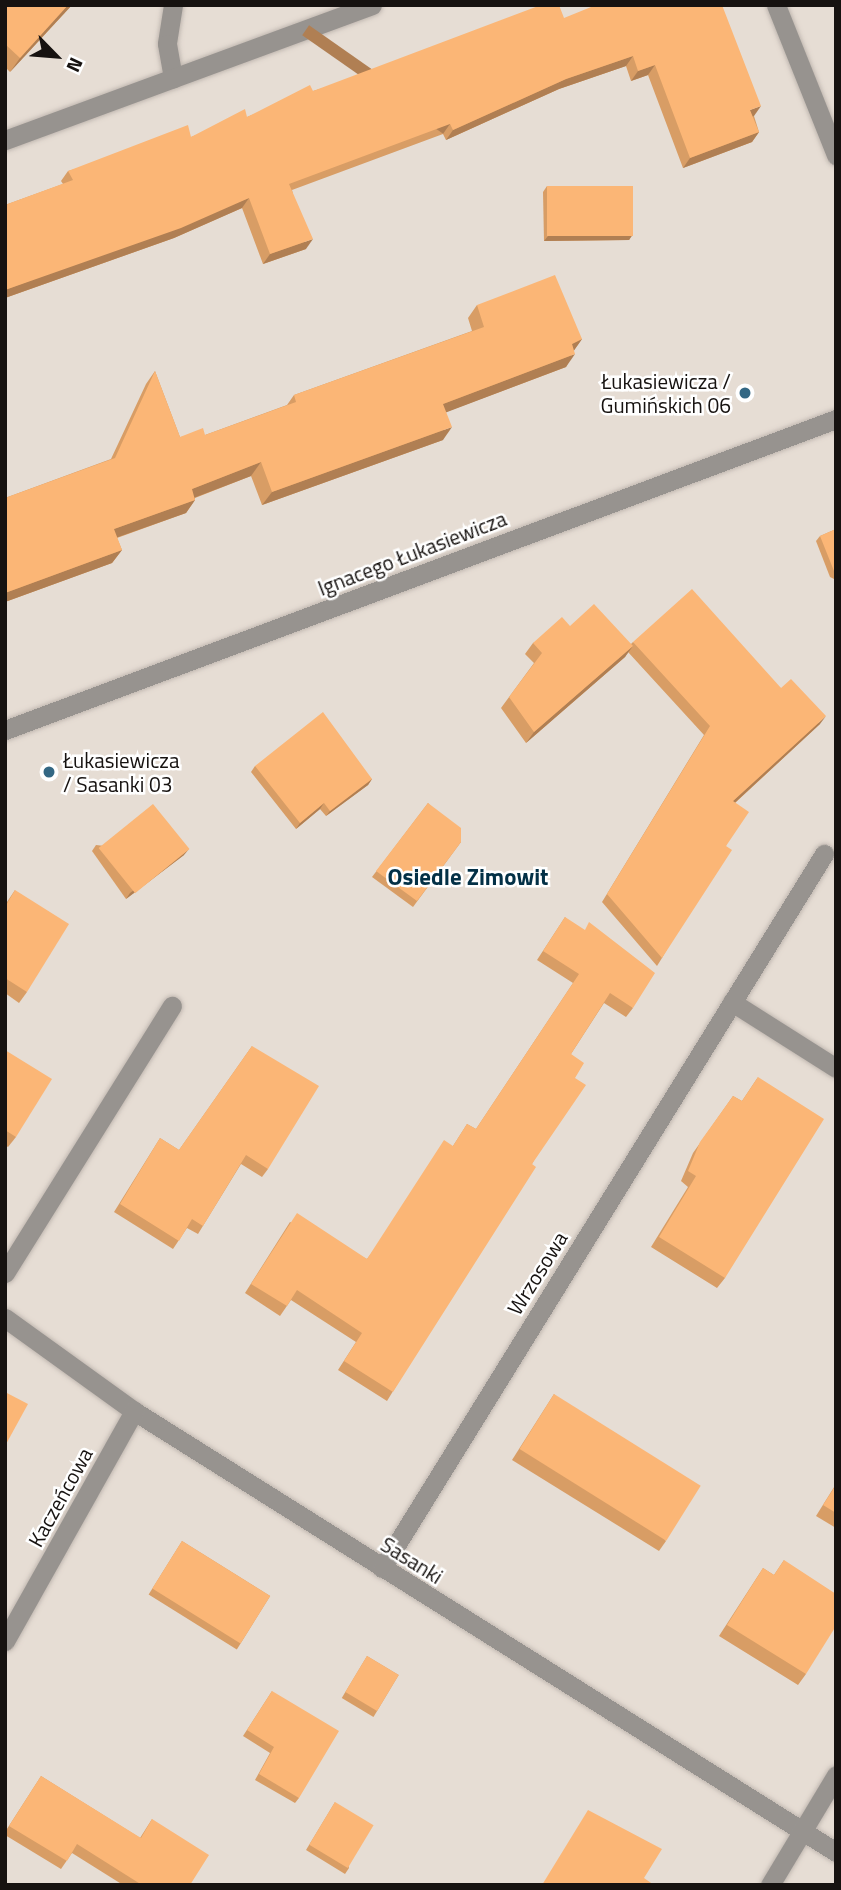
<!DOCTYPE html>
<meta charset="utf-8">
<style>
body{margin:0}
#map{position:relative;width:841px;height:1890px;overflow:hidden;background:#e6ddd4;font-family:"Titillium Web",sans-serif}
div>[style]{position:absolute}
[style*='--x']{left:calc(var(--x)*1px);top:calc(var(--y)*1px);width:calc(var(--w)*1px);rotate:calc(var(--a)*1deg)}
.roads{filter:drop-shadow(0 0 2px #c1b8b1) drop-shadow(0 0 2px #c1b8b1)}
.service>*{height:19px;margin:-9.5px;padding:0 9.5px;transform-origin:9.5px;border-radius:9.5px;background:#97938f}
.minor>*{height:19px;margin:-9.5px;padding:0 9.5px;transform-origin:9.5px;border-radius:9.5px;background:#97938f}
.tertiary>*{height:19px;margin:-9.5px;padding:0 9.5px;transform-origin:9.5px;border-radius:9.5px;background:#97938f}
.wall>*{inset:0;background:#d89d65;transform-origin:0 0}
.shaded-wall>*{inset:0;background:#b07f53;transform-origin:0 0}
.building>*{inset:0;background:#fbb676;transform-origin:0 0}
.dots>*{width:19px;height:19px;translate:-50% -50%;box-sizing:border-box;border:4px solid #fff;border-radius:50%}
span{translate:-50% -50%;white-space:nowrap;text-align:center;line-height:1.15;-webkit-text-stroke:5px #fff;paint-order:stroke}
.poi-label{font-size:21px;color:#161210}
.right{translate:-100% -50%;text-align:right}
.left{translate:0 -50%;text-align:left}
.street-label{font-size:21px;color:#161210}
.neighbourhood-label{font-size:23px;color:#033046;font-weight:700}
.frame{position:absolute;inset:0;border:7px solid #161210;pointer-events:none}
.north{position:absolute;left:21px;top:21px;width:70px;height:70px;-webkit-text-stroke:5px #fff;paint-order:stroke;rotate:115deg;font-size:19px;font-weight:700;line-height:28px;text-align:center;color:#161210}
.north::after{content:'';display:block;margin:auto;width:24px;height:32px;background:#161210;clip-path:polygon(50% 0,100% 100%,50% 72%,0 100%)}
</style>
<div id="map">
<div class="roads">
<div class="service">
<i style="--x:5;--y:1273;--w:315;--a:-58"></i>
</div>
<div class="minor">
<i style="--x:173;--y:5;--w:39;--a:99"></i>
<i style="--x:167;--y:44;--w:35;--a:80"></i>
<i style="--x:776;--y:5;--w:162;--a:68.2"></i>
<i style="--x:5;--y:140;--w:391;--a:-20.2"></i>
<i style="--x:732;--y:1002;--w:123;--a:32.4"></i>
<i style="--x:5;--y:1318;--w:159;--a:35.8"></i>
<i style="--x:134;--y:1411;--w:829;--a:32.14"></i>
<i style="--x:382;--y:1568;--w:840;--a:-58.24"></i>
<i style="--x:5;--y:1641;--w:264;--a:-60.7"></i>
<i style="--x:770;--y:1885;--w:128;--a:-59"></i>
</div>
<div class="tertiary">
<i style="--x:5;--y:730;--w:887;--a:-20.52"></i>
</div>
</div>
<div class="wall">
<i style="clip-path:polygon(5px 5px,72px 5px,10px 72px,5px 67px)"></i>
<i style="clip-path:polygon(564px 18px,754px 116px,759px 132px,752px 142px,683px 168px,648px 75px,631px 81px,626px 66px,559px 89px,446px 140px,443px 134px,292px 190px,306px 249px,263px 264px,242px 208px,174px 238px,5px 298px,5px 205px,63px 184px,61px 181px,68px 171px,191px 137px,247px 117px,313px 91px)"></i>
<i style="clip-path:polygon(547px 186px,633px 234px,629px 240px,544px 241px,543px 192px)"></i>
<i style="clip-path:polygon(477px 305px,582px 339px,574px 350px,566px 367px,446px 412px,443px 440px,262px 505px,251px 476px,195px 498px,195px 500px,186px 513px,117px 538px,122px 550px,112px 563px,5px 602px,5px 498px,111px 459px,146px 384px,155px 371px,180px 437px,205px 435px,287px 405px,294px 395px,472px 331px,468px 318px)"></i>
<i style="clip-path:polygon(836px 529px,836px 580px,830px 577px,816px 541px,820px 536px)"></i>
<i style="clip-path:polygon(570px 626px,631px 644px,633px 642px,781px 688px,820px 724px,735px 803px,726px 846px,662px 958px,657px 966px,602px 902px,704px 735px,628px 652px,625px 657px,526px 743px,501px 708px,534px 663px,525px 654px,533px 643px)"></i>
<i style="clip-path:polygon(255px 766px,372px 779px,368px 785px,326px 816px,320px 809px,296px 829px,251px 772px)"></i>
<i style="clip-path:polygon(428px 803px,461px 842px,413px 907px,372px 877px)"></i>
<i style="clip-path:polygon(96px 845px,184px 855px,126px 899px,92px 851px)"></i>
<i style="clip-path:polygon(15px 890px,27px 992px,19px 1003px,5px 993px,5px 905px)"></i>
<i style="clip-path:polygon(565px 917px,633px 1008px,626px 1017px,604px 1003px,571px 1054px,575px 1078px,532px 1164px,387px 1401px,338px 1370px,356px 1342px,291px 1300px,280px 1316px,245px 1293px,290px 1222px,367px 1259px,453px 1146px,467px 1124px,476px 1129px,573px 983px,537px 960px)"></i>
<i style="clip-path:polygon(252px 1046px,268px 1169px,262px 1177px,241px 1164px,198px 1234px,187px 1228px,173px 1249px,114px 1212px,160px 1138px,179px 1150px)"></i>
<i style="clip-path:polygon(5px 1050px,16px 1137px,8px 1147px,5px 1145px)"></i>
<i style="clip-path:polygon(758px 1077px,725px 1278px,717px 1288px,651px 1247px,688px 1187px,681px 1181px,693px 1153px,733px 1096px,742px 1101px)"></i>
<i style="clip-path:polygon(554px 1394px,666px 1541px,659px 1551px,512px 1460px)"></i>
<i style="clip-path:polygon(836px 1484px,836px 1528px,816px 1516px)"></i>
<i style="left:182px;top:1541px;width:104px;height:63px;rotate:32deg"></i>
<i style="clip-path:polygon(784px 1560px,806px 1674px,798px 1685px,719px 1636px,763px 1568px,774px 1575px)"></i>
<i style="left:367px;top:1656px;width:37px;height:49px;rotate:31deg"></i>
<i style="clip-path:polygon(272px 1691px,299px 1798px,295px 1803px,255px 1780px,270px 1753px,243px 1736px)"></i>
<i style="clip-path:polygon(41px 1776px,140px 1838px,152px 1819px,190px 1885px,123px 1885px,72px 1853px,61px 1869px,5px 1835px,5px 1832px)"></i>
<i style="clip-path:polygon(335px 1802px,349px 1868px,345px 1874px,306px 1850px)"></i>
</div>
<div class="shaded-wall">
<i style="clip-path:polygon(68px 5px,72px 5px,10px 72px,20px 58px)"></i>
<i style="clip-path:polygon(633px 56px,626px 66px,559px 89px,446px 140px,453px 130px,566px 79px)"></i>
<i style="clip-path:polygon(655px 65px,648px 75px,631px 81px,638px 71px)"></i>
<i style="clip-path:polygon(761px 106px,754px 116px,743px 120px,750px 110px)"></i>
<i style="left:450px;top:124px;width:12px;height:172px;rotate:125deg"></i>
<i style="clip-path:polygon(759px 132px,752px 142px,683px 168px,690px 158px)"></i>
<i style="clip-path:polygon(249px 198px,242px 208px,174px 238px,5px 298px,5px 290px)"></i>
<i style="clip-path:polygon(633px 234px,629px 240px,544px 241px,548px 236px)"></i>
<i style="clip-path:polygon(313px 239px,306px 249px,263px 264px,270px 254px)"></i>
<i style="clip-path:polygon(582px 339px,573px 352px,572px 344px)"></i>
<i style="clip-path:polygon(575px 354px,566px 367px,434px 417px,443px 404px)"></i>
<i style="clip-path:polygon(452px 427px,443px 440px,262px 505px,272px 492px)"></i>
<i style="clip-path:polygon(261px 462px,251px 476px,183px 502px,192px 489px)"></i>
<i style="clip-path:polygon(195px 500px,186px 513px,104px 542px,114px 529px)"></i>
<i style="clip-path:polygon(122px 550px,112px 563px,5px 602px,5px 593px)"></i>
<i style="clip-path:polygon(633px 646px,625px 657px,526px 743px,534px 732px)"></i>
<i style="clip-path:polygon(826px 716px,820px 724px,727px 810px,733px 801px)"></i>
<i style="clip-path:polygon(372px 779px,368px 785px,326px 816px,330px 811px)"></i>
<i style="clip-path:polygon(324px 803px,320px 809px,296px 829px,300px 823px)"></i>
<i style="clip-path:polygon(189px 849px,184px 855px,126px 899px,130px 893px)"></i>
</div>
<div class="building">
<i style="clip-path:polygon(5px 5px,68px 5px,20px 58px,5px 44px)"></i>
<i style="clip-path:polygon(541px 5px,559px 5px,564px 18px,596px 5px,722px 5px,761px 106px,750px 110px,759px 132px,690px 158px,655px 65px,638px 71px,633px 56px,566px 79px,453px 130px,450px 124px,289px 184px,313px 239px,270px 254px,249px 198px,181px 228px,5px 290px,5px 205px,73px 180px,68px 171px,188px 125px,191px 137px,245px 109px,247px 117px,310px 85px,313px 91px)"></i>
<i style="left:547px;top:186px;width:86px;height:50px"></i>
<i style="clip-path:polygon(555px 275px,582px 339px,572px 344px,575px 354px,443px 404px,452px 427px,272px 492px,261px 462px,192px 489px,195px 500px,114px 529px,122px 550px,5px 593px,5px 498px,115px 458px,155px 371px,180px 437px,203px 428px,205px 435px,296px 402px,294px 395px,484px 327px,477px 305px)"></i>
<i style="clip-path:polygon(836px 529px,836px 572px,834px 571px,820px 536px)"></i>
<i style="clip-path:polygon(692px 589px,781px 688px,791px 679px,826px 716px,733px 801px,749px 812px,726px 846px,732px 850px,662px 958px,607px 894px,710px 726px,633px 642px)"></i>
<i style="clip-path:polygon(594px 604px,633px 646px,534px 732px,509px 697px,542px 653px,533px 643px,562px 617px,570px 626px)"></i>
<i style="clip-path:polygon(323px 712px,372px 779px,330px 811px,324px 803px,300px 823px,255px 766px)"></i>
<i style="clip-path:polygon(428px 803px,461px 828px,461px 842px,417px 901px,376px 871px)"></i>
<i style="left:153px;top:804px;width:58px;height:70px;rotate:51deg"></i>
<i style="clip-path:polygon(15px 890px,69px 924px,27px 992px,5px 978px,5px 907px)"></i>
<i style="clip-path:polygon(565px 917px,585px 930px,589px 922px,655px 973px,633px 1008px,610px 993px,571px 1054px,584px 1063px,575px 1078px,586px 1085px,532px 1164px,536px 1167px,393px 1392px,344px 1361px,362px 1333px,297px 1290px,287px 1306px,251px 1284px,297px 1213px,367px 1259px,444px 1140px,453px 1146px,467px 1124px,476px 1129px,579px 974px,543px 951px)"></i>
<i style="clip-path:polygon(252px 1046px,319px 1086px,268px 1169px,246px 1155px,203px 1226px,192px 1219px,179px 1241px,120px 1204px,160px 1138px,179px 1150px)"></i>
<i style="clip-path:polygon(5px 1050px,52px 1079px,16px 1137px,5px 1130px)"></i>
<i style="clip-path:polygon(758px 1077px,824px 1119px,725px 1278px,659px 1237px,696px 1176px,688px 1171px,700px 1142px,733px 1096px,742px 1101px)"></i>
<i style="clip-path:polygon(5px 1392px,28px 1404px,5px 1446px)"></i>
<i style="left:554px;top:1394px;width:173px;height:65px;rotate:32deg"></i>
<i style="clip-path:polygon(836px 1485px,836px 1513px,823px 1505px)"></i>
<i style="left:182px;top:1541px;width:104px;height:56px;rotate:32deg"></i>
<i style="clip-path:polygon(784px 1560px,836px 1594px,836px 1626px,806px 1674px,727px 1625px,763px 1568px,774px 1575px)"></i>
<i style="left:367px;top:1656px;width:37px;height:42px;rotate:31deg"></i>
<i style="clip-path:polygon(272px 1691px,339px 1731px,299px 1798px,259px 1774px,274px 1747px,247px 1730px)"></i>
<i style="clip-path:polygon(41px 1776px,141px 1838px,152px 1819px,209px 1855px,190px 1885px,142px 1885px,77px 1844px,67px 1861px,9px 1826px)"></i>
<i style="left:335px;top:1802px;width:45px;height:50px;rotate:31deg"></i>
<i style="clip-path:polygon(588px 1810px,662px 1849px,644px 1878px,654px 1885px,542px 1885px)"></i>
</div>
<div class="dots">
<i style="left:745px;top:393px;background:#336783"></i>
<i style="left:49px;top:772px;background:#336783"></i>
</div>
<div class="poi-label">
<span class="right" style="left:731px;top:393px">Łukasiewicza /<br>Gumińskich 06</span>
<span class="left" style="left:63px;top:772px">Łukasiewicza<br>/ Sasanki 03</span>
</div>
<div class="street-label">
<span style="left:412px;top:553px;rotate:-21deg">Ignacego Łukasiewicza</span>
<span style="left:537px;top:1273px;rotate:-58deg">Wrzosowa</span>
<span style="left:60px;top:1497px;rotate:-61deg">Kaczeńcowa</span>
<span style="left:412px;top:1560px;rotate:32deg">Sasanki</span>
</div>
<div class="neighbourhood-label">
<span style="left:468px;top:877px">Osiedle Zimowit</span>
</div>
<div class="frame"></div>
<div class="north">N</div>
</div>
